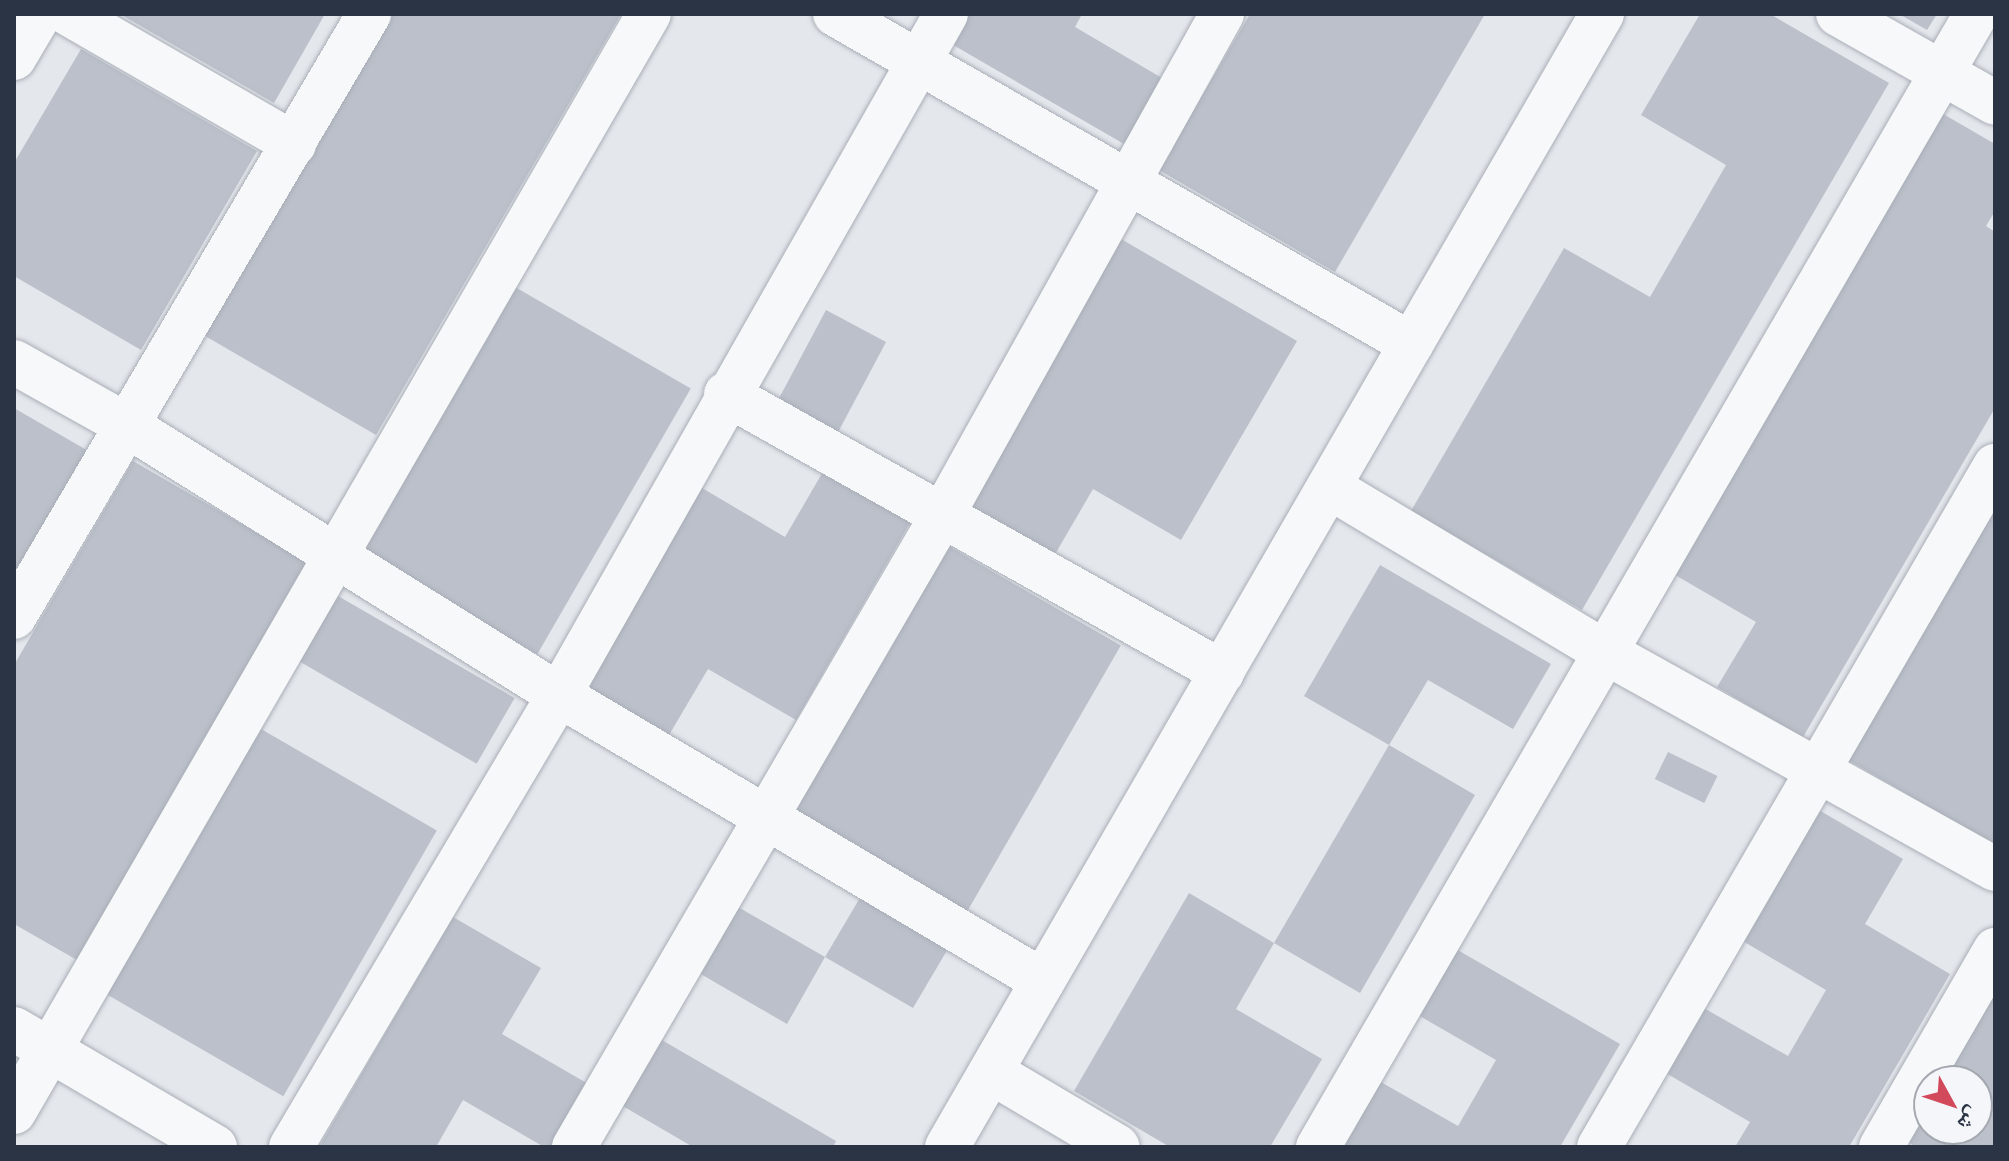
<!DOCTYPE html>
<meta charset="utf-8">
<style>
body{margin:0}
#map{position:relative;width:2009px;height:1161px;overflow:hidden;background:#e4e7ec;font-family:Mulish,"Noto Naskh Arabic",sans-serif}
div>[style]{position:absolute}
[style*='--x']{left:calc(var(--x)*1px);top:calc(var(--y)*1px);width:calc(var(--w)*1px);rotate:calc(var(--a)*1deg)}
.building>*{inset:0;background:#bbc0ca;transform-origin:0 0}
.roads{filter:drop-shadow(0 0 2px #a9aeb7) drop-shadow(0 0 2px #a9aeb7)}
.minor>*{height:44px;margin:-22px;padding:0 22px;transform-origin:22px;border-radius:22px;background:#f7f8fa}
span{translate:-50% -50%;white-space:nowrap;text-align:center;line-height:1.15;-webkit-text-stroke:8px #f4f6f9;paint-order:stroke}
.frame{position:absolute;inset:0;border:16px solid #2b3445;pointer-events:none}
.north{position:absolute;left:1913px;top:1065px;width:80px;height:80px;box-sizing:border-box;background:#f4f6f9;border:2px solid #a4a8b1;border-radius:50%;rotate:130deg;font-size:22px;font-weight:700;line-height:32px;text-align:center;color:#2b3445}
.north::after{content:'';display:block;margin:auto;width:28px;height:36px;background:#d1495b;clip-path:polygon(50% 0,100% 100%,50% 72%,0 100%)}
</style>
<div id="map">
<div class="building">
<i style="clip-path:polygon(120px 14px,325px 14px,274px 103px)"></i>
<i style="clip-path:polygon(386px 14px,621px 14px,376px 435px,200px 333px)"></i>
<i style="clip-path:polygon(965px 14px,1082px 14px,1075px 27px,1162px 78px,1124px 144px,948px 42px)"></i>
<i style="clip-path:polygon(1250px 14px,1485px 14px,1335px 272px,1159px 170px)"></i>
<i style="clip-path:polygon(1700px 14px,1770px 14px,1889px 83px,1582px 610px,1411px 511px,1564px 248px,1650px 297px,1726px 165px,1641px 115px)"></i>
<i style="clip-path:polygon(1899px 14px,1937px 14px,1927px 30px)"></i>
<i style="clip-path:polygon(81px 49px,257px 151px,141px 350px,14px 276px,14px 163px)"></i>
<i style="clip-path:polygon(1938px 111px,1995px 144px,1995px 211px,1986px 226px,1995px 232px,1995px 408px,1803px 737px,1717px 687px,1756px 622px,1670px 572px)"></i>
<i style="clip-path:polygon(1121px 239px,1297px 341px,1181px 540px,1093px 489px,1054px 556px,967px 505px)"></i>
<i style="left:515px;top:287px;width:203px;height:307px;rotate:30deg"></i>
<i style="left:826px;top:310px;width:68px;height:102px;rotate:28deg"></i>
<i style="clip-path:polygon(14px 408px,90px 452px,14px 581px)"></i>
<i style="clip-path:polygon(133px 461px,309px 563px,77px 960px,14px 924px,14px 665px)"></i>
<i style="clip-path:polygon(824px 470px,911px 521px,796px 720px,708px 669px,669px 735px,581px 684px,697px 485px,785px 537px)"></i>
<i style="clip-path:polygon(1995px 495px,1995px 845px,1843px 757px)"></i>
<i style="left:945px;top:544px;width:203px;height:307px;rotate:30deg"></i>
<i style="clip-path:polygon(1380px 565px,1551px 664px,1513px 729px,1428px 680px,1389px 745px,1304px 696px)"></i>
<i style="left:338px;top:596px;width:204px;height:76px;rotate:30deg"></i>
<i style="left:261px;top:729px;width:203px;height:307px;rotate:30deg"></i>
<i style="clip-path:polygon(1389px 745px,1475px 795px,1360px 993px,1274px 943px,1236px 1009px,1322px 1059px,1270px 1147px,1170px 1147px,1074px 1091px,1189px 893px,1274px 943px)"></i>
<i style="left:1668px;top:752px;width:55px;height:30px;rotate:26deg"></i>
<i style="clip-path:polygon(1817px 809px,1903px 859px,1865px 924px,1950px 974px,1849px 1147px,1735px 1147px,1750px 1122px,1664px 1072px,1702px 1007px,1788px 1056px,1826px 990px,1741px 940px)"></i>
<i style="clip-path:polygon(864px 891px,952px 942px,913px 1008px,825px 957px,787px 1024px,699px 973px,738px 907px,825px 957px)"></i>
<i style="clip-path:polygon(453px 917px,541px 968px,502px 1034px,590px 1085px,554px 1147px,544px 1147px,463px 1100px,436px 1147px,319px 1147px)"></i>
<i style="clip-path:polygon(1449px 945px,1620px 1044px,1560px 1147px,1331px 1147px,1372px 1077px,1458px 1126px,1496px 1060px,1411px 1011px)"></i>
<i style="clip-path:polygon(1995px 994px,1995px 1147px,1916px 1147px,1908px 1142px,1929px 1106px,1929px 1129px,1977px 1129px,1977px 1081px,1944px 1081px)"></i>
<i style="clip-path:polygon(660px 1039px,836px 1141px,833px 1147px,693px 1147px,621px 1105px)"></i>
</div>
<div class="roads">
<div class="minor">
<i style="--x:69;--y:14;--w:260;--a:30"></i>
<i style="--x:835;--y:14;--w:664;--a:29.81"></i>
<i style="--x:1838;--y:14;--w:180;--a:29.5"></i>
<i style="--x:14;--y:58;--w:51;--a:-59.4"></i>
<i style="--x:14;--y:362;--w:131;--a:29.3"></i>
<i style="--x:128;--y:426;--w:508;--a:31.97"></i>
<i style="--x:559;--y:695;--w:562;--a:30.58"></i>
<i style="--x:726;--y:394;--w:569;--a:29.27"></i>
<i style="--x:1329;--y:487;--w:322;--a:30.9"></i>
<i style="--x:1605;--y:652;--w:446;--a:29.1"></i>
<i style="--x:14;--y:617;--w:700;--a:-59.51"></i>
<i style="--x:14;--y:1029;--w:233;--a:30.4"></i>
<i style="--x:991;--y:1072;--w:147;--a:30.6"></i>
<i style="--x:14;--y:1112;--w:1268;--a:-59.96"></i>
<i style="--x:291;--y:1147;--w:525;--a:-59.34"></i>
<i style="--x:559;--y:695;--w:783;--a:-60.39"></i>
<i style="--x:574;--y:1147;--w:733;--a:-59.76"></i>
<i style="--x:943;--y:514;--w:573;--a:-60.84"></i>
<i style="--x:947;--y:1147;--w:1309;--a:-59.97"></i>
<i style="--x:1318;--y:1147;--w:1310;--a:-59.85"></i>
<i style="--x:1599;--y:1147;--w:788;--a:-59.82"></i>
<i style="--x:1881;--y:1147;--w:228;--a:-59.9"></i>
</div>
</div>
<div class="frame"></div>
<div class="north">ش</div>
</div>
